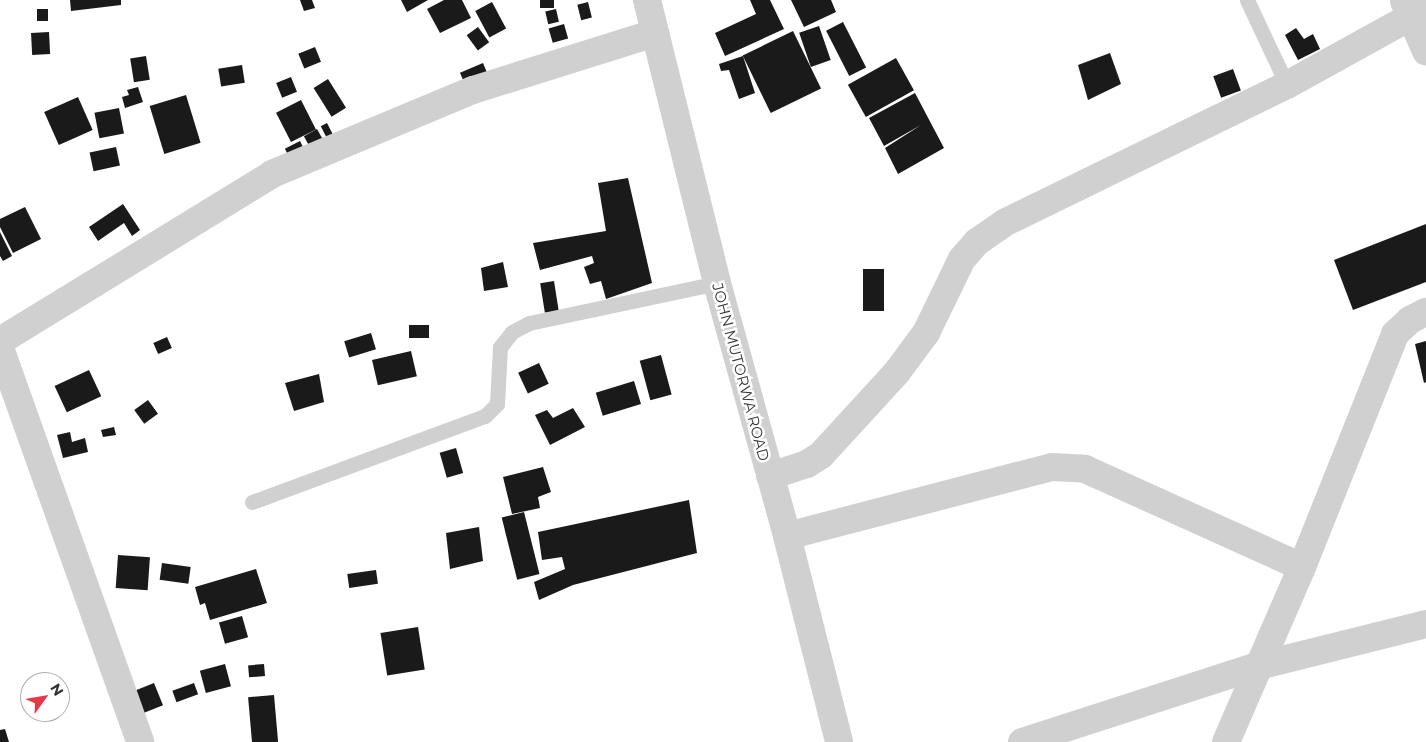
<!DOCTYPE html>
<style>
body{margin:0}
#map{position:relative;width:1426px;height:742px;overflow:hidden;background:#fff;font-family:Montserrat,sans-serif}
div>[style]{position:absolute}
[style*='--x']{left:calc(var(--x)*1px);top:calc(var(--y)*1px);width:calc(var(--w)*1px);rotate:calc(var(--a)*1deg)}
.building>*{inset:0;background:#1a1a1a;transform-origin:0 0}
.service>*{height:15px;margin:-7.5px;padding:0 7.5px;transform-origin:7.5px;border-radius:7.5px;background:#d0d0d0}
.minor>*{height:28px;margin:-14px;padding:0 14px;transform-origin:14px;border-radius:14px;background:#d0d0d0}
.tertiary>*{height:28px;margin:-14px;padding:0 14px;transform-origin:14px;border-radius:14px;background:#d0d0d0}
span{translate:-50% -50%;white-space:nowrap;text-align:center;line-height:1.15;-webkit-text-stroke:5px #fff;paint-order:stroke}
.street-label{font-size:15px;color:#333}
.north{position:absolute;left:20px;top:672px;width:50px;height:50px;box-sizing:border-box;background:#fff;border:1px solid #adadad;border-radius:50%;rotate:58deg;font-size:14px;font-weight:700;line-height:20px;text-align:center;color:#333}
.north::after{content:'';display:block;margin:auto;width:18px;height:22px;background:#e63946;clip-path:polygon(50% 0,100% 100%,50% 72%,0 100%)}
</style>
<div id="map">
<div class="building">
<i style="clip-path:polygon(70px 0,121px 0,121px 5px,71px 11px)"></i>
<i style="clip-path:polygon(300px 0,312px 0,315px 8px,304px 11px)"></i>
<i style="clip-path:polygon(401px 0,428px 0,407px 12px)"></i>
<i style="clip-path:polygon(444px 0,462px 0,471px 18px,440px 33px,427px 9px)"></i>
<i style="left:540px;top:0;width:14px;height:8px"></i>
<i style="clip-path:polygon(750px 0,770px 0,784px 29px,725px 56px,715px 33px,756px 14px)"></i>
<i style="clip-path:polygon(791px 0,831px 0,836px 12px,804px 27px)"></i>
<i style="left:492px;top:2px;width:30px;height:19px;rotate:62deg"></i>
<i style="left:588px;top:2px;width:16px;height:11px;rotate:76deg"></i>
<i style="left:37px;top:9px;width:11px;height:12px"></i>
<i style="left:556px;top:9px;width:13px;height:11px;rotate:77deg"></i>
<i style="left:843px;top:22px;width:51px;height:19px;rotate:63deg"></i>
<i style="left:564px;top:24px;width:15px;height:16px;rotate:74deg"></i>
<i style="left:819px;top:26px;width:36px;height:21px;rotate:71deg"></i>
<i style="left:478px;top:27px;width:19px;height:14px;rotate:54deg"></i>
<i style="clip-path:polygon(1296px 28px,1304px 39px,1313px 34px,1320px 49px,1298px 60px,1285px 35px)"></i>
<i style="left:793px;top:31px;width:64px;height:56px;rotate:64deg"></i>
<i style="left:49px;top:32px;width:22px;height:18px;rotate:87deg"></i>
<i style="left:315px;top:47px;width:16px;height:18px;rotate:68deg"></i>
<i style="clip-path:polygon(1110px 53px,1121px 84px,1088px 100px,1078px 65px)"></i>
<i style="left:146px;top:56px;width:24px;height:16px;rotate:81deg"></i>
<i style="clip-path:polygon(743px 56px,755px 93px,739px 99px,729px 70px,721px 71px,719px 64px)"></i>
<i style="left:896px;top:58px;width:37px;height:55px;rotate:61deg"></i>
<i style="left:483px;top:63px;width:13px;height:25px;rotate:67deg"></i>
<i style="left:242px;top:65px;width:18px;height:24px;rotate:81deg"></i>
<i style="left:1233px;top:69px;width:23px;height:21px;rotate:70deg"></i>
<i style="left:291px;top:77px;width:16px;height:16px;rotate:68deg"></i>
<i style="left:328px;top:79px;width:34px;height:17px;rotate:58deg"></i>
<i style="clip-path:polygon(138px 87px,143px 102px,125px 108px,122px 97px,129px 95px,127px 90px)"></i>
<i style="clip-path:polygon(915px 93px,944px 148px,898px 174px,885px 148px,921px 125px,884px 146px,869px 118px)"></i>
<i style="left:186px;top:95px;width:50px;height:38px;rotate:73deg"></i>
<i style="left:78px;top:97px;width:36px;height:37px;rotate:66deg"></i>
<i style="left:301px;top:100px;width:33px;height:28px;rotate:63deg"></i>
<i style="left:119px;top:108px;width:26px;height:25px;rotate:79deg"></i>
<i style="left:327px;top:123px;width:13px;height:7px;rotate:63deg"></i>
<i style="left:317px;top:129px;width:13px;height:15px;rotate:61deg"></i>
<i style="left:300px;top:141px;width:16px;height:17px;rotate:63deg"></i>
<i style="left:116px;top:147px;width:19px;height:27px;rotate:78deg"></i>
<i style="clip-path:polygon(628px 178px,652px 283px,606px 299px,601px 281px,590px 284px,584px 267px,594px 263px,592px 256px,540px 270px,533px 243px,606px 231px,598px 183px)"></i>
<i style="clip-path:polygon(123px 204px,140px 230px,132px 236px,124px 223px,98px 241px,89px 227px)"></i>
<i style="clip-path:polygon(25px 207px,41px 239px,13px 253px,0 227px,0 219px)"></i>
<i style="clip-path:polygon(1426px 224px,1426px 282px,1353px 310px,1334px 260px)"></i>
<i style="clip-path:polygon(0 232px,12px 256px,3px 261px,0 256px)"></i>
<i style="clip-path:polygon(503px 262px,508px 287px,484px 291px,481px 268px)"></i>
<i style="left:884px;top:269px;width:42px;height:21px;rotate:90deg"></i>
<i style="left:554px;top:281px;width:30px;height:14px;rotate:81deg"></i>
<i style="left:429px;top:325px;width:13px;height:20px;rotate:90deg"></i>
<i style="left:371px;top:333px;width:17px;height:28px;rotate:73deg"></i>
<i style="left:167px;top:337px;width:12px;height:15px;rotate:66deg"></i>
<i style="clip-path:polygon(1426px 341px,1426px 382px,1424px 383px,1415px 344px)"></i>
<i style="left:411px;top:351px;width:26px;height:40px;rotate:77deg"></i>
<i style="left:661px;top:355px;width:41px;height:22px;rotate:75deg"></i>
<i style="left:539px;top:363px;width:23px;height:23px;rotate:65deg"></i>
<i style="left:89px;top:370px;width:29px;height:38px;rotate:65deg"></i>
<i style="clip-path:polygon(319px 374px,324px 402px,294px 411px,285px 383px)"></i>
<i style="left:634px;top:381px;width:24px;height:40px;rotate:73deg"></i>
<i style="left:148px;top:400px;width:17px;height:17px;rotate:54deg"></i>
<i style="clip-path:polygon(573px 408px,585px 427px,550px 445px,535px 415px,547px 410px,553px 418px)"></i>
<i style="clip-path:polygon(114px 427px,116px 435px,103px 437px,101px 430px)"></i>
<i style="clip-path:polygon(70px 432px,72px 442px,85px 438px,88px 452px,63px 458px,57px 435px)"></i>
<i style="left:456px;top:448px;width:26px;height:17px;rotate:74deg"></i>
<i style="clip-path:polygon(543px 467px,551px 492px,538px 497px,540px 508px,512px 514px,503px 477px)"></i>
<i style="clip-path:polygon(689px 500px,697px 553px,573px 585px,539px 600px,534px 582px,565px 569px,562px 557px,542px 560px,538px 532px)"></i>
<i style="left:524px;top:512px;width:64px;height:23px;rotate:76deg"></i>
<i style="clip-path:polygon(479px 527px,483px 561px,450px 569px,446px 533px)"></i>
<i style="left:118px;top:555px;width:32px;height:33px;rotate:4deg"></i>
<i style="left:162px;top:563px;width:29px;height:17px;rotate:8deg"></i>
<i style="clip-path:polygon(256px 569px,267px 603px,210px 620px,205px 603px,200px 605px,195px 587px)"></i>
<i style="left:376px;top:570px;width:14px;height:29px;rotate:82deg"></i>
<i style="left:242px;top:616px;width:22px;height:24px;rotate:74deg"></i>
<i style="left:418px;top:627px;width:43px;height:38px;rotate:81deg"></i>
<i style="left:225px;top:664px;width:23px;height:26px;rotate:75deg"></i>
<i style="left:264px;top:664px;width:12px;height:16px;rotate:85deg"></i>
<i style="left:154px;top:683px;width:24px;height:27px;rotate:68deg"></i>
<i style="left:194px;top:683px;width:12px;height:23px;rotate:70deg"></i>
<i style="left:274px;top:695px;width:47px;height:26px;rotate:85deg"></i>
<i style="clip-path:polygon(5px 729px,9px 742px,0 742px,0 730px)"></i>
</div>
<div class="service">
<i style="--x:1247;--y:0;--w:94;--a:64.8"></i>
<i style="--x:252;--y:502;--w:248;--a:-20.3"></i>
<i style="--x:485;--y:416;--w:17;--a:-45"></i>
<i style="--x:497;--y:404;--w:57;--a:-87"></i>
<i style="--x:500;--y:347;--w:19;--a:-51"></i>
<i style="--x:512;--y:332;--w:19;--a:-28"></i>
<i style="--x:529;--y:323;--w:192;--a:-12"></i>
</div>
<div class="minor">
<i style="--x:1404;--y:1;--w:55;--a:66.3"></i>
<i style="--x:0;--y:341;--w:319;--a:-31.5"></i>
<i style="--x:272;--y:174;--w:218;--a:-22.7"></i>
<i style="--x:473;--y:90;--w:191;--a:-17.4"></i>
<i style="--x:0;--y:348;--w:418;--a:70.4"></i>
<i style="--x:770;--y:476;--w:39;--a:-18"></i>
<i style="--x:807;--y:464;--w:17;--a:-33"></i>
<i style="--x:821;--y:455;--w:113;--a:-47.5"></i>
<i style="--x:897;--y:372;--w:49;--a:-53.4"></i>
<i style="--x:926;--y:333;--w:82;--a:-64.1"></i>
<i style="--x:962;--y:259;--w:23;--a:-49"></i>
<i style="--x:977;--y:242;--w:35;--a:-35"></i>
<i style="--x:1006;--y:222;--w:313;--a:-26"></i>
<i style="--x:1287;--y:85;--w:141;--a:-28.9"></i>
<i style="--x:1410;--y:17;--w:23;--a:-45"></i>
<i style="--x:787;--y:536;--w:274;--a:-14.6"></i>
<i style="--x:1052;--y:467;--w:33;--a:3"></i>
<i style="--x:1085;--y:469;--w:238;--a:24.3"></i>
<i style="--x:1022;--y:742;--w:248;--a:-17.9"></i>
<i style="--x:1258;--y:666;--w:173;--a:-14"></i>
<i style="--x:1226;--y:742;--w:191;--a:-66.5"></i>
<i style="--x:1302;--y:567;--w:251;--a:-68.2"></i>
<i style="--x:1395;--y:334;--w:21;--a:-43"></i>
<i style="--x:1410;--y:320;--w:18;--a:-27"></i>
</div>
<div class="tertiary">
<i style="--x:647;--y:0;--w:292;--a:76.1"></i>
<i style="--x:717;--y:283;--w:263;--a:74.5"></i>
<i style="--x:787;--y:536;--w:212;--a:75.8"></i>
</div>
<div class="street-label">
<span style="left:741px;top:372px;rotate:75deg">JOHN MUTORWA ROAD</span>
</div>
<div class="north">N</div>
</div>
